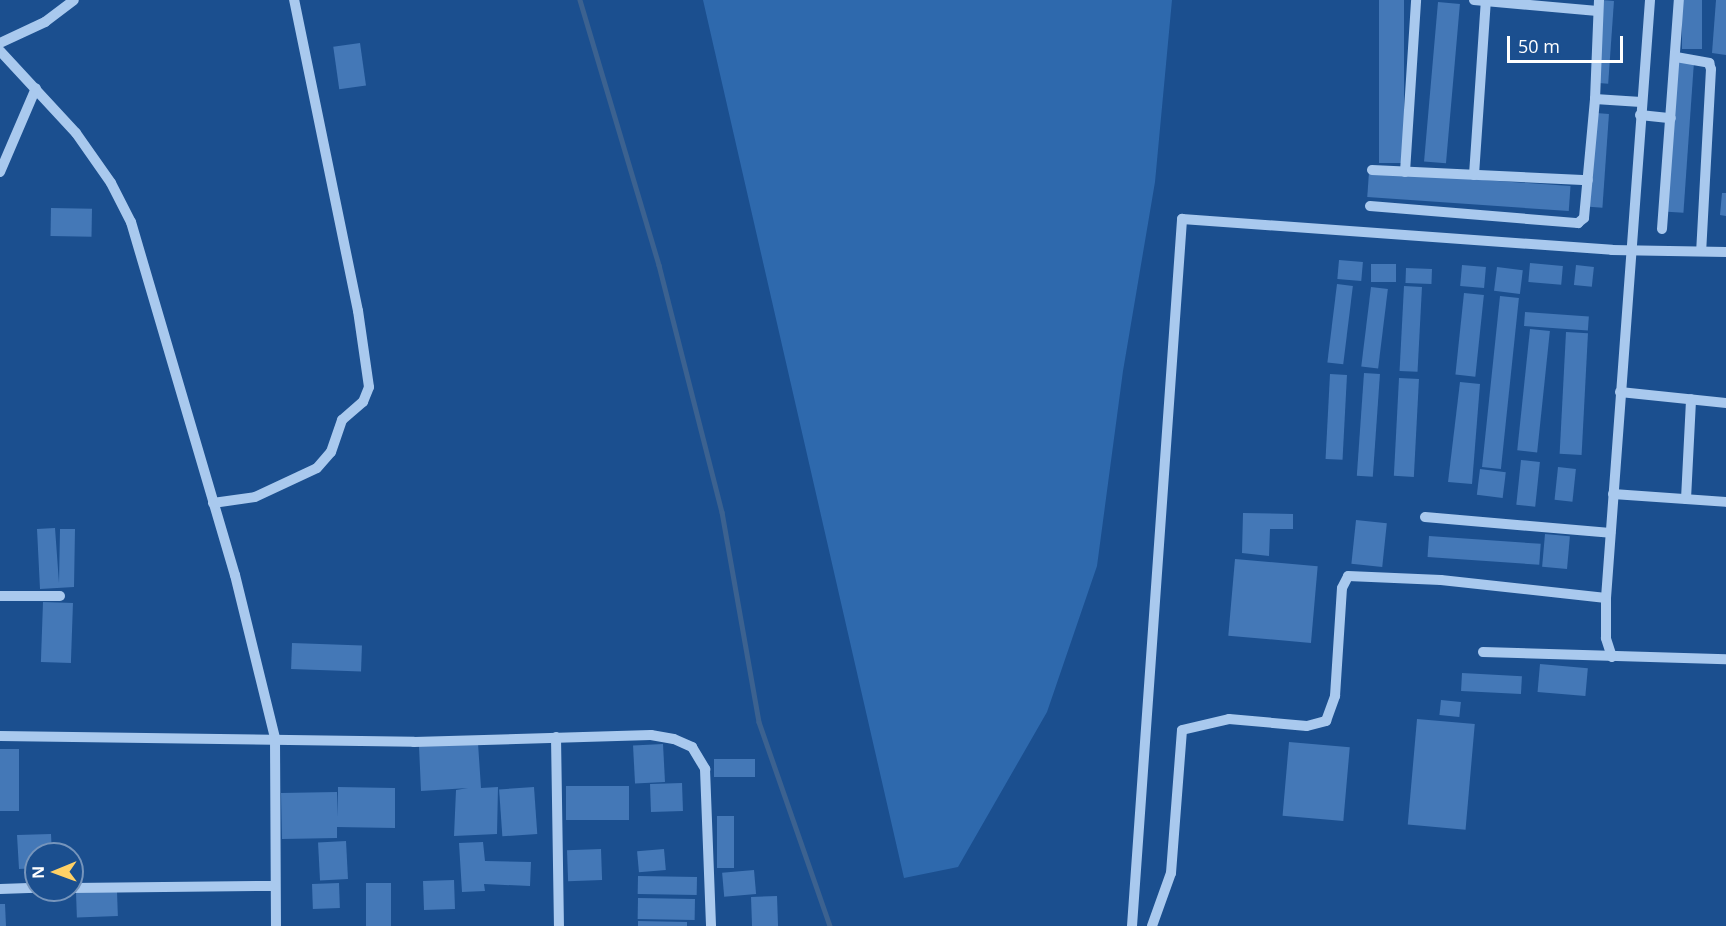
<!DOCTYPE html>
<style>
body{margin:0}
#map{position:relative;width:1726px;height:926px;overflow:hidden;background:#1b4f8f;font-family:"Open Sans",sans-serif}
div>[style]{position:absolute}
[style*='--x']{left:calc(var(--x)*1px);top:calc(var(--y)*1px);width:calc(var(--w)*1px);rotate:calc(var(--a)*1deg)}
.green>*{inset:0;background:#2e69ad}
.stream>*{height:4.5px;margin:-2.25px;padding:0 2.25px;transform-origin:2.25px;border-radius:2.25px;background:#3c6290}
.building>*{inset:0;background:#4478b7;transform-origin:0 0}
.minor>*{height:10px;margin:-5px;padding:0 5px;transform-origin:5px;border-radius:5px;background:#a9c9ee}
span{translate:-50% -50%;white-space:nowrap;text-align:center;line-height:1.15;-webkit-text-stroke:4.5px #1b4f8f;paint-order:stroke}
.north{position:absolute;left:24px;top:842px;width:60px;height:60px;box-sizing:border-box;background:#1b4f8f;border:2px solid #7695bc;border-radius:50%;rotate:269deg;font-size:16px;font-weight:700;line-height:24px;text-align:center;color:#fff}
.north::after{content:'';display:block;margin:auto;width:21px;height:27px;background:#ffd166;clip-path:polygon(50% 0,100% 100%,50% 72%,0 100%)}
.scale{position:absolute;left:1507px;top:36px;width:116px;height:27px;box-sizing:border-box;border:3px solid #fff;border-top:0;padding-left:8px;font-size:18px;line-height:21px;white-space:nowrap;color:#fff;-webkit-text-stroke:4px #1b4f8f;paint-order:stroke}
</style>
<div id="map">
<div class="green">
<i style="clip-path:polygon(703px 0,1172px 0,1155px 182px,1123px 371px,1097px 566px,1047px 712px,958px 867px,904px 878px)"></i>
</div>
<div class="stream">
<i style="--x:580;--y:0;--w:277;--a:73.4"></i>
<i style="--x:659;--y:265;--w:255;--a:75.7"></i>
<i style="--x:722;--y:512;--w:213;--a:80"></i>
<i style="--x:759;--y:722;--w:216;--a:70.8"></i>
</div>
<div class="building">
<i style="left:1379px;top:0;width:25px;height:163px"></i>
<i style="left:1601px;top:0;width:13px;height:83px;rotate:4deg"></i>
<i style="left:1682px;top:0;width:20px;height:49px"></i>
<i style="clip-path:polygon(1716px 0,1726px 0,1726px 55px,1712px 53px)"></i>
<i style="left:1438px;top:2px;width:22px;height:160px;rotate:5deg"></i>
<i style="left:360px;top:43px;width:43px;height:27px;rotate:82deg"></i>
<i style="left:1678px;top:61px;width:16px;height:151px;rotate:4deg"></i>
<i style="left:1596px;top:113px;width:13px;height:94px;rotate:4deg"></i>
<i style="left:1369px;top:172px;width:202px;height:25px;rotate:4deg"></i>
<i style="clip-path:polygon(1722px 193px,1726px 193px,1726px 216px,1720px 215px)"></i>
<i style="left:51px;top:208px;width:41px;height:28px;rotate:1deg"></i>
<i style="left:1339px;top:260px;width:24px;height:19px;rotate:5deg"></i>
<i style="left:1530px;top:263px;width:33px;height:19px;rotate:5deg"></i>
<i style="left:1371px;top:264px;width:25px;height:18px"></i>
<i style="left:1462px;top:265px;width:24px;height:21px;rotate:5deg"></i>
<i style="left:1576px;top:265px;width:18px;height:20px;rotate:6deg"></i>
<i style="left:1497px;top:267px;width:26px;height:24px;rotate:7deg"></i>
<i style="left:1406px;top:268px;width:26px;height:15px;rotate:2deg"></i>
<i style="left:1337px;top:284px;width:16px;height:79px;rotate:7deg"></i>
<i style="left:1404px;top:286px;width:18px;height:85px;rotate:3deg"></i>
<i style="left:1371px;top:287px;width:17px;height:80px;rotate:7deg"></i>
<i style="left:1464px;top:293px;width:20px;height:82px;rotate:6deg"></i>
<i style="left:1500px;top:296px;width:19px;height:172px;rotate:6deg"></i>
<i style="left:1525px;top:312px;width:64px;height:14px;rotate:4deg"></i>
<i style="left:1530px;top:329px;width:20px;height:122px;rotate:6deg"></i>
<i style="left:1566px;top:332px;width:22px;height:122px;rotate:3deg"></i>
<i style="left:1364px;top:373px;width:16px;height:103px;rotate:4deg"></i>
<i style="left:1330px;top:374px;width:17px;height:85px;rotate:3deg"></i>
<i style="left:1399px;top:378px;width:20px;height:98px;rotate:3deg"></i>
<i style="clip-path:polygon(1460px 382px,1480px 384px,1472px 484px,1448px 482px)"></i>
<i style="left:1521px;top:460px;width:19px;height:45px;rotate:6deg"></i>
<i style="left:1558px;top:467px;width:18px;height:33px;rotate:6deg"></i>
<i style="left:1480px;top:469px;width:26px;height:26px;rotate:7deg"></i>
<i style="clip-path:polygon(1243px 513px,1293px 514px,1293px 529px,1270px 529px,1269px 556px,1242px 553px)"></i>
<i style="left:1356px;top:520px;width:31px;height:44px;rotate:6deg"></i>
<i style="clip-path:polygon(55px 528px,59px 583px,60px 529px,75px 529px,74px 587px,40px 589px,37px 529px)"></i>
<i style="left:1545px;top:534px;width:25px;height:33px;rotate:5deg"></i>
<i style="left:1429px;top:536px;width:112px;height:21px;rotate:4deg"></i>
<i style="left:1235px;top:559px;width:83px;height:77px;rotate:5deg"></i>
<i style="left:43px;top:602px;width:30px;height:60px;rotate:2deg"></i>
<i style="left:292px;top:643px;width:70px;height:26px;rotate:2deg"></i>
<i style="left:1540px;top:664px;width:48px;height:28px;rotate:5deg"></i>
<i style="left:1462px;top:673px;width:60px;height:18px;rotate:3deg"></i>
<i style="left:1441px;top:700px;width:20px;height:15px;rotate:6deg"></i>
<i style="left:1417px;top:719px;width:58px;height:106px;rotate:5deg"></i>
<i style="left:1289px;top:742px;width:61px;height:74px;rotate:5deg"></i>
<i style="clip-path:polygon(478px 743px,481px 788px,498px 787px,497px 834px,454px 836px,456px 790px,468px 788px,421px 791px,419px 746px)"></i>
<i style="left:663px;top:744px;width:38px;height:30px;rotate:87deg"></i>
<i style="left:0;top:749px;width:19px;height:62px"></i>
<i style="left:714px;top:759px;width:41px;height:18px"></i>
<i style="left:682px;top:783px;width:28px;height:32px;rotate:88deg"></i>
<i style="left:629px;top:786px;width:34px;height:63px;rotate:90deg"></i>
<i style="clip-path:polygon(338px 787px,395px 788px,395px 828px,337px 827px,337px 838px,282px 839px,281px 793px,337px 792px,338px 817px)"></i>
<i style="left:534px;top:787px;width:47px;height:35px;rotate:86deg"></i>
<i style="left:717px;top:816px;width:17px;height:52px"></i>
<i style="clip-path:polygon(51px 834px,52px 854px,36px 854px,36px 868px,19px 869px,17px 835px)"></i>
<i style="left:346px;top:841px;width:38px;height:28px;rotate:87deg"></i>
<i style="clip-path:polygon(483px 842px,485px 861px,531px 862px,530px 886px,484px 884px,485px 891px,462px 892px,459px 843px)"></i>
<i style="left:601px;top:849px;width:31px;height:34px;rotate:88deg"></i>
<i style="left:664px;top:849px;width:21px;height:27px;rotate:85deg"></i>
<i style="left:754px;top:870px;width:24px;height:32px;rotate:85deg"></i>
<i style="left:638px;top:876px;width:59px;height:18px;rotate:1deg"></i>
<i style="left:454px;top:880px;width:29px;height:31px;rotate:88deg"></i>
<i style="left:339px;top:883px;width:25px;height:27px;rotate:88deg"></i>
<i style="left:366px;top:883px;width:25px;height:43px"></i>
<i style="left:117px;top:891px;width:25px;height:41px;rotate:88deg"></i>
<i style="left:777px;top:896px;width:30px;height:26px;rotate:88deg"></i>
<i style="left:638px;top:898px;width:57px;height:21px;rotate:1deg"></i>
<i style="clip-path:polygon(0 904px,5px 904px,6px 926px,0 926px)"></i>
<i style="clip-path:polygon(638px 921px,687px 922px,687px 926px,638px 926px)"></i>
</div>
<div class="minor">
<i style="--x:1474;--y:0;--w:124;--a:5.1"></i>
<i style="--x:1599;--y:0;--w:99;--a:92.3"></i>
<i style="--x:1595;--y:99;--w:46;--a:3.7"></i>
<i style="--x:0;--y:43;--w:50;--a:-25"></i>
<i style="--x:45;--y:22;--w:36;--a:-37"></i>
<i style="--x:0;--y:51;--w:112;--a:47.2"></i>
<i style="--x:76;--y:133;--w:61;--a:55"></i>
<i style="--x:111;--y:183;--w:44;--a:62.9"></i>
<i style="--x:131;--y:222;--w:368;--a:73.6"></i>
<i style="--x:235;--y:575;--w:168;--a:76.2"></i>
<i style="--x:275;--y:738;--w:188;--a:89.7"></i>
<i style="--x:1676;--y:57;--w:34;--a:10"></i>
<i style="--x:1709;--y:63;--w:6;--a:72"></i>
<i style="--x:1711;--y:69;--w:182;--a:93.1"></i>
<i style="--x:1640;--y:115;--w:31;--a:6"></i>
<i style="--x:1372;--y:170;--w:216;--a:2.7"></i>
<i style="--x:0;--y:172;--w:91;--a:-66.8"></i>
<i style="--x:1405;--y:172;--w:172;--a:-86.3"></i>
<i style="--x:1474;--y:175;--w:174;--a:-86.1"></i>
<i style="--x:1370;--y:206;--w:209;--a:4.7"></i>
<i style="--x:1578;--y:223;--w:8;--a:-40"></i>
<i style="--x:1584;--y:218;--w:120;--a:-84.7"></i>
<i style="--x:1662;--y:229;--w:230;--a:-85.8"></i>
<i style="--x:1620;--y:392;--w:107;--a:5.9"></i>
<i style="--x:1613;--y:494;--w:113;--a:4"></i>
<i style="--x:1686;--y:499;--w:100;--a:-87.1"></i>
<i style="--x:213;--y:503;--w:42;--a:-8.1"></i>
<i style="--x:255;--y:497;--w:68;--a:-25.1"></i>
<i style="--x:317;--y:468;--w:21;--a:-49"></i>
<i style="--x:331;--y:452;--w:34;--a:-71"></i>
<i style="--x:342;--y:420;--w:28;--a:-41"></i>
<i style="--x:363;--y:402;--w:16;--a:-68"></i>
<i style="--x:369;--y:387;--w:77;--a:-98.2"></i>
<i style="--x:358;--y:311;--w:318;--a:-101.6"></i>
<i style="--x:1425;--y:517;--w:186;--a:4.9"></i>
<i style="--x:0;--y:596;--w:60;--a:0"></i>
<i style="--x:1483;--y:652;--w:243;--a:1.7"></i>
<i style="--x:1612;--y:657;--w:20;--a:-108"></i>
<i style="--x:1606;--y:638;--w:40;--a:-90"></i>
<i style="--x:1606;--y:598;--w:600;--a:-85.79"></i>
<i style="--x:0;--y:736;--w:414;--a:0.8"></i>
<i style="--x:414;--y:742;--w:237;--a:-1.7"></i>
<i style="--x:651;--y:735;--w:23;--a:10"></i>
<i style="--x:674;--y:739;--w:20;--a:24"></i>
<i style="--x:692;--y:747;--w:26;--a:59"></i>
<i style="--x:705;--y:769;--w:157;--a:87.8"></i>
<i style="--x:556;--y:737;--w:189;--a:89.1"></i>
<i style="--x:72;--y:888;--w:202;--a:-0.6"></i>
<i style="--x:0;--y:889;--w:36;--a:-2"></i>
<i style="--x:1132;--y:926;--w:709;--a:-85.95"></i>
<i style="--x:1182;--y:219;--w:431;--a:4.1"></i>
<i style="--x:1612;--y:250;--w:114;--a:1"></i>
<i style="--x:1152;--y:926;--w:56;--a:-70.3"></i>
<i style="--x:1171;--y:873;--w:143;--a:-85.6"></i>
<i style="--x:1182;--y:730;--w:48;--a:-13.2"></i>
<i style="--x:1229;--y:719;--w:78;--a:5.1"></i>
<i style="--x:1307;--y:726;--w:20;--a:-15"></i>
<i style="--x:1326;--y:721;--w:27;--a:-70"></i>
<i style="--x:1335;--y:696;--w:108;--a:-86.3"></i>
<i style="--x:1342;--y:588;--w:13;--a:-63"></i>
<i style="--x:1348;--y:576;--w:93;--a:2.5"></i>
<i style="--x:1441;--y:580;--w:166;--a:6.2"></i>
</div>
<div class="north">N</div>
<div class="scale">50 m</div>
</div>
